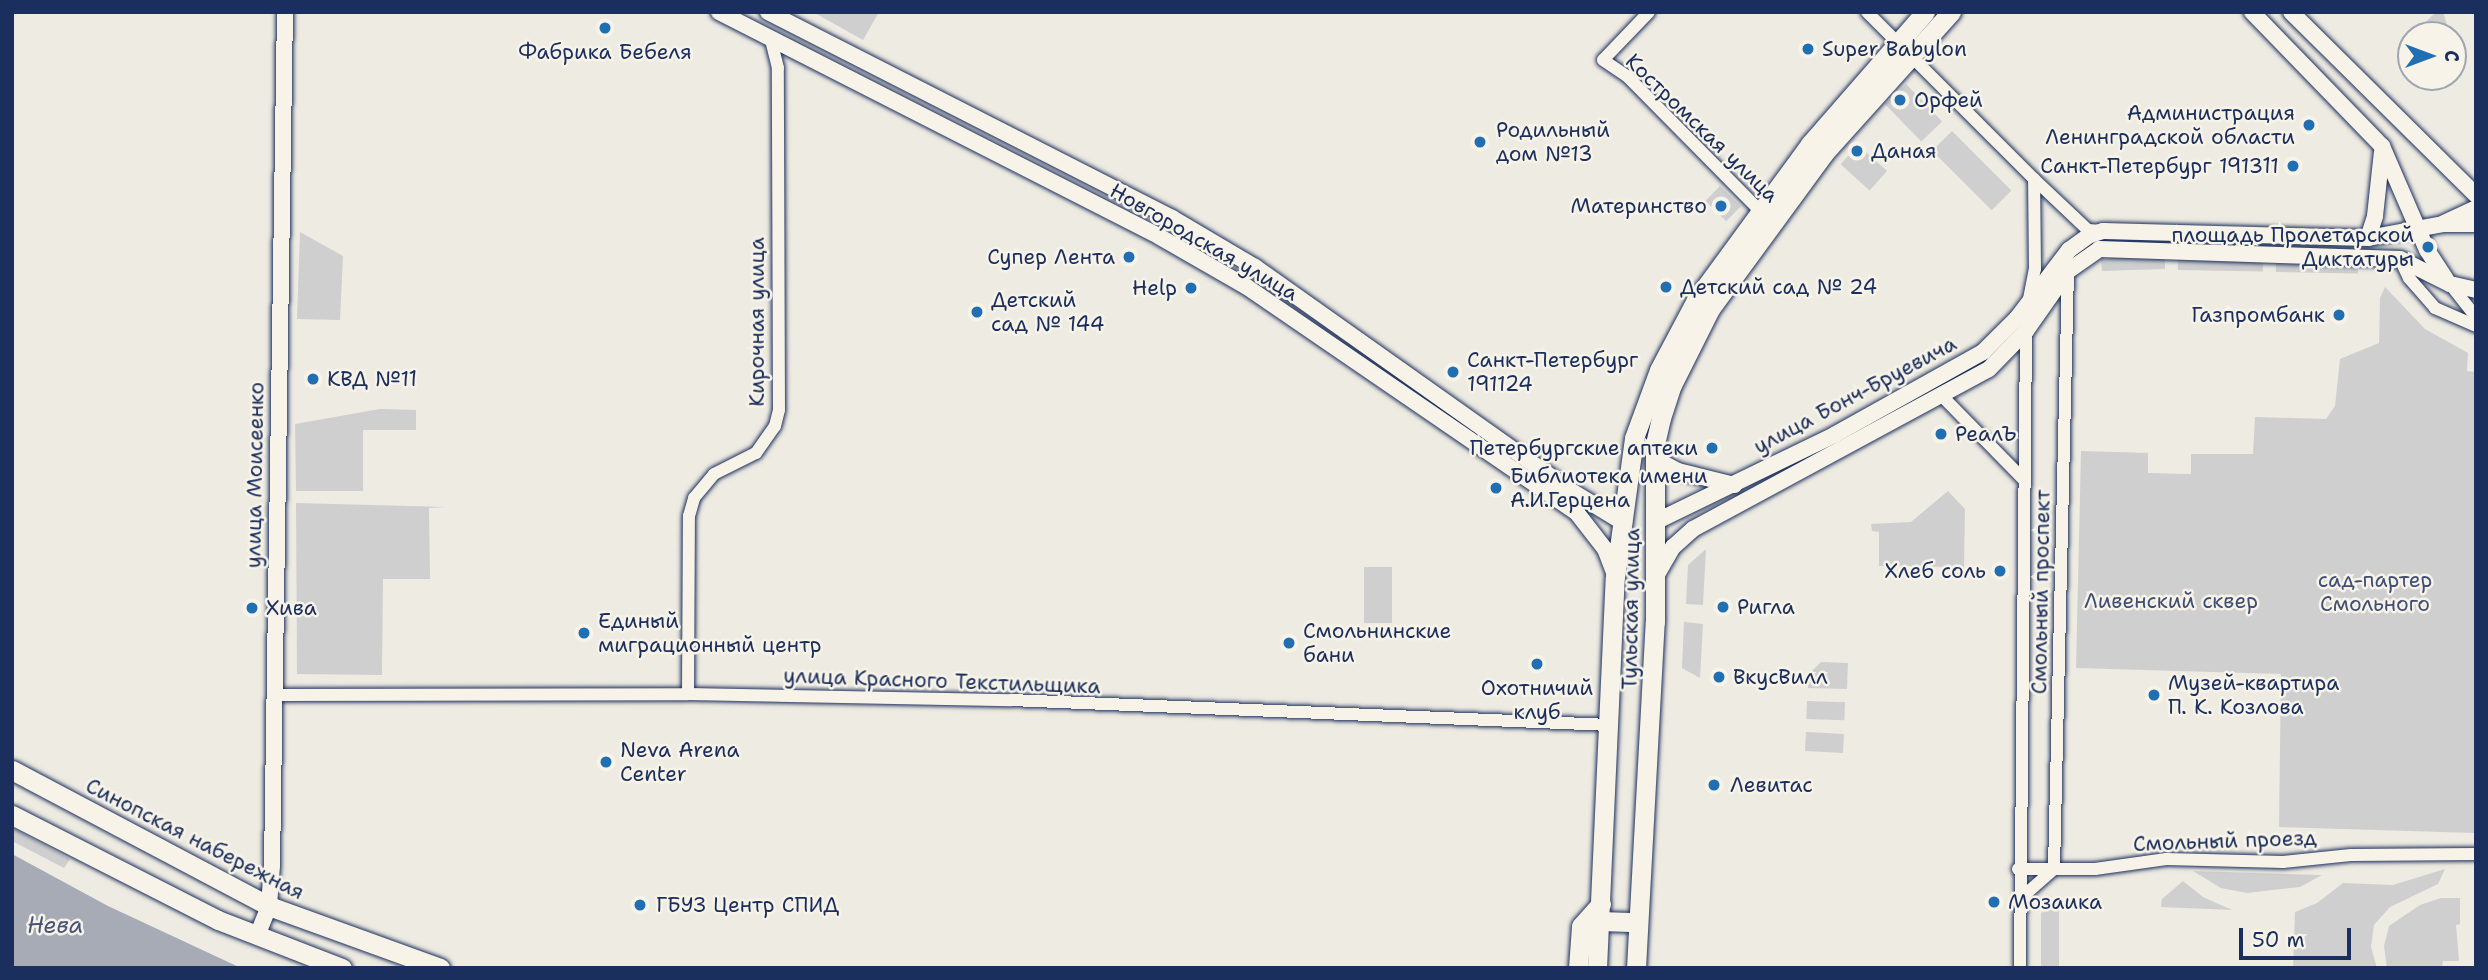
<!DOCTYPE html>
<meta charset="utf-8">
<style>
body{margin:0}
#map{position:relative;width:2488px;height:980px;overflow:hidden;background:#eeebe2;font-family:"Shantell Sans",sans-serif}
div>[style]{position:absolute}
[style*='--x']{left:calc(var(--x)*1px);top:calc(var(--y)*1px);width:calc(var(--w)*1px);rotate:calc(var(--a)*1deg)}
.green>*{inset:0;background:#cfcfcf;transform-origin:0 0}
.water>*{inset:0;background:#a6abb5}
.roads{filter:drop-shadow(0 0 2px #1b2f5e) drop-shadow(0 0 2px #1b2f5e)}
.minor>*{height:12px;margin:-6px;padding:0 6px;transform-origin:6px;border-radius:6px;background:#f7f3e8}
.tertiary>*{height:16px;margin:-8px;padding:0 8px;transform-origin:8px;border-radius:8px;background:#f7f3e8}
.secondary>*{height:19px;margin:-9.5px;padding:0 9.5px;transform-origin:9.5px;border-radius:9.5px;background:#f7f3e8}
.dots>*{width:19px;height:19px;translate:-50% -50%;box-sizing:border-box;border:4px solid #f7f3e8;border-radius:50%}
span{translate:-50% -50%;white-space:nowrap;text-align:center;line-height:1.15;-webkit-text-stroke:5px #f7f3e8;paint-order:stroke}
.poi-label{font-size:21px;color:#1b2f5e}
.left{translate:0 -50%;text-align:left}
.right{translate:-100% -50%;text-align:right}
.street-label{font-size:21px;color:#1b2f5e}
.park-label{font-size:21px;color:#3f4f75}
.water-label{font-size:23px;color:#455478;font-style:italic}
.frame{position:absolute;inset:0;border:14px solid #1b2f5e;pointer-events:none}
.north{position:absolute;left:2397px;top:21px;width:70px;height:70px;box-sizing:border-box;background:#f7f3e8;border:2px solid #9fa5b1;border-radius:50%;rotate:90deg;font-size:19px;font-weight:700;line-height:28px;text-align:center;color:#1b2f5e}
.north::after{content:'';display:block;margin:auto;width:24px;height:32px;background:#1f6fb2;clip-path:polygon(50% 0,100% 100%,50% 72%,0 100%)}
.scale{position:absolute;left:2239px;top:928px;width:112px;height:32px;box-sizing:border-box;border:4px solid #1b2f5e;border-top:0;padding-left:9px;font-size:21px;line-height:24px;white-space:nowrap;color:#1b2f5e;-webkit-text-stroke:5px #f7f3e8;paint-order:stroke}
</style>
<div id="map">
<div class="green">
<i style="clip-path:polygon(813px 12px,879px 12px,863px 40px)"></i>
<i style="clip-path:polygon(2443px 12px,2450px 35px,2418px 35px,2419px 28px,2435px 13px)"></i>
<i style="left:1906px;top:84px;width:52px;height:29px;rotate:46deg"></i>
<i style="left:1952px;top:131px;width:84px;height:28px;rotate:45deg"></i>
<i style="left:1858px;top:145px;width:39px;height:26px;rotate:42deg"></i>
<i style="left:1720px;top:186px;width:29px;height:21px;rotate:44deg"></i>
<i style="clip-path:polygon(300px 232px,343px 256px,340px 320px,297px 319px)"></i>
<i style="clip-path:polygon(2119px 257px,2165px 258px,2165px 269px,2102px 271px,2101px 260px)"></i>
<i style="left:2178px;top:259px;width:85px;height:11px;rotate:1deg"></i>
<i style="left:2276px;top:262px;width:82px;height:10px;rotate:1deg"></i>
<i style="clip-path:polygon(2385px 287px,2425px 329px,2468px 353px,2467px 371px,2476px 372px,2474px 833px,2279px 827px,2281px 674px,2076px 668px,2081px 451px,2148px 453px,2148px 473px,2191px 474px,2191px 454px,2253px 454px,2255px 417px,2326px 419px,2335px 406px,2340px 359px,2379px 343px,2380px 298px)"></i>
<i style="clip-path:polygon(380px 409px,416px 410px,416px 430px,363px 430px,363px 491px,296px 491px,295px 424px)"></i>
<i style="clip-path:polygon(1948px 491px,1965px 509px,1964px 567px,1879px 566px,1879px 532px,1872px 531px,1871px 524px,1911px 522px)"></i>
<i style="clip-path:polygon(296px 503px,446px 507px,429px 508px,430px 579px,383px 579px,382px 675px,297px 674px)"></i>
<i style="clip-path:polygon(1706px 549px,1703px 605px,1686px 604px,1688px 565px)"></i>
<i style="left:1364px;top:567px;width:28px;height:56px"></i>
<i style="clip-path:polygon(1684px 622px,1703px 624px,1700px 678px,1682px 668px)"></i>
<i style="clip-path:polygon(1821px 662px,1848px 663px,1847px 689px,1808px 688px,1808px 675px)"></i>
<i style="left:1807px;top:701px;width:38px;height:18px;rotate:2deg"></i>
<i style="left:1806px;top:732px;width:38px;height:19px;rotate:3deg"></i>
<i style="clip-path:polygon(12px 828px,70px 859px,64px 868px,12px 841px)"></i>
<i style="clip-path:polygon(2445px 869px,2438px 884px,2390px 907px,2374px 925px,2371px 947px,2377px 968px,2293px 968px,2295px 912px,2317px 903px,2343px 883px,2393px 885px)"></i>
<i style="clip-path:polygon(2193px 871px,2322px 875px,2300px 887px,2247px 893px,2221px 888px)"></i>
<i style="clip-path:polygon(2183px 881px,2203px 897px,2232px 910px,2161px 907px,2162px 899px)"></i>
<i style="clip-path:polygon(2441px 898px,2460px 898px,2460px 924px,2456px 925px,2459px 961px,2443px 961px,2442px 968px,2387px 968px,2384px 946px,2389px 926px,2420px 905px)"></i>
<i style="clip-path:polygon(2059px 903px,2059px 968px,2041px 968px,2041px 913px)"></i>
</div>
<div class="water">
<i style="clip-path:polygon(12px 854px,108px 906px,241px 968px,12px 968px)"></i>
</div>
<div class="roads">
<div class="minor">
<i style="--x:1649;--y:12;--w:66;--a:133.8"></i>
<i style="--x:1603;--y:60;--w:30;--a:34"></i>
<i style="--x:1628;--y:77;--w:194;--a:45.4"></i>
<i style="--x:1867;--y:12;--w:236;--a:45"></i>
<i style="--x:2400;--y:259;--w:21;--a:65"></i>
<i style="--x:2409;--y:278;--w:40;--a:49"></i>
<i style="--x:2435;--y:308;--w:45;--a:23.7"></i>
<i style="--x:2450;--y:284;--w:42;--a:51.8"></i>
<i style="--x:2029;--y:299;--w:31;--a:-79"></i>
<i style="--x:2035;--y:269;--w:90;--a:-90.6"></i>
<i style="--x:2034;--y:179;--w:74;--a:43.4"></i>
<i style="--x:2088;--y:230;--w:14;--a:4"></i>
<i style="--x:1943;--y:397;--w:116;--a:45.7"></i>
<i style="--x:688;--y:694;--w:178;--a:-89.7"></i>
<i style="--x:689;--y:516;--w:19;--a:-74"></i>
<i style="--x:694;--y:498;--w:31;--a:-50"></i>
<i style="--x:714;--y:474;--w:47;--a:-26.6"></i>
<i style="--x:756;--y:453;--w:33;--a:-55"></i>
<i style="--x:775;--y:426;--w:16;--a:-76"></i>
<i style="--x:779;--y:410;--w:342;--a:-90.2"></i>
<i style="--x:778;--y:68;--w:32;--a:-104"></i>
<i style="--x:274;--y:695;--w:414;--a:-0.1"></i>
<i style="--x:688;--y:694;--w:323;--a:1.1"></i>
<i style="--x:1011;--y:700;--w:599;--a:2.39"></i>
<i style="--x:2018;--y:869;--w:77;--a:0"></i>
<i style="--x:2095;--y:869;--w:72;--a:-8"></i>
<i style="--x:2166;--y:859;--w:117;--a:1.5"></i>
<i style="--x:2283;--y:862;--w:68;--a:-5.9"></i>
<i style="--x:2351;--y:855;--w:125;--a:-0.5"></i>
<i style="--x:2021;--y:898;--w:44;--a:-41.3"></i>
<i style="--x:2054;--y:869;--w:598;--a:-88.66"></i>
<i style="--x:2020;--y:968;--w:640;--a:-89.46"></i>
</div>
<div class="tertiary">
<i style="--x:719;--y:12;--w:495;--a:27"></i>
<i style="--x:1160;--y:237;--w:100;--a:29.9"></i>
<i style="--x:1247;--y:287;--w:400;--a:34.4"></i>
<i style="--x:1577;--y:513;--w:46;--a:52.1"></i>
<i style="--x:1605;--y:549;--w:28;--a:69"></i>
<i style="--x:768;--y:12;--w:453;--a:27"></i>
<i style="--x:1172;--y:218;--w:96;--a:30.6"></i>
<i style="--x:1255;--y:267;--w:390;--a:35.3"></i>
<i style="--x:1573;--y:492;--w:60;--a:31.3"></i>
<i style="--x:2252;--y:12;--w:187;--a:45.9"></i>
<i style="--x:2382;--y:146;--w:113;--a:66.6"></i>
<i style="--x:2427;--y:250;--w:35;--a:57"></i>
<i style="--x:2291;--y:12;--w:260;--a:44.7"></i>
<i style="--x:2444;--y:223;--w:35;--a:-25"></i>
<i style="--x:2368;--y:238;--w:23;--a:-72"></i>
<i style="--x:2375;--y:216;--w:64;--a:-83.8"></i>
<i style="--x:1656;--y:451;--w:14;--a:60"></i>
<i style="--x:1663;--y:463;--w:17;--a:28"></i>
<i style="--x:1678;--y:471;--w:58;--a:14"></i>
<i style="--x:1655;--y:522;--w:199;--a:-25.9"></i>
<i style="--x:1834;--y:435;--w:171;--a:-29.1"></i>
<i style="--x:1983;--y:352;--w:48;--a:-45"></i>
<i style="--x:2017;--y:318;--w:86;--a:-52.6"></i>
<i style="--x:2069;--y:250;--w:26;--a:-36"></i>
<i style="--x:2090;--y:235;--w:14;--a:-17"></i>
<i style="--x:2103;--y:231;--w:265;--a:1.5"></i>
<i style="--x:2368;--y:238;--w:76;--a:-10.6"></i>
<i style="--x:2443;--y:224;--w:33;--a:0"></i>
<i style="--x:1655;--y:578;--w:36;--a:-60"></i>
<i style="--x:1673;--y:547;--w:27;--a:-42"></i>
<i style="--x:1693;--y:529;--w:336;--a:-28.4"></i>
<i style="--x:1989;--y:369;--w:53;--a:-45.8"></i>
<i style="--x:2026;--y:331;--w:73;--a:-55"></i>
<i style="--x:2068;--y:271;--w:38;--a:-35"></i>
<i style="--x:2099;--y:249;--w:301;--a:1.9"></i>
<i style="--x:2400;--y:259;--w:56;--a:26.6"></i>
<i style="--x:2450;--y:284;--w:27;--a:13"></i>
<i style="--x:257;--y:936;--w:32;--a:-68"></i>
<i style="--x:269;--y:906;--w:41;--a:-85.8"></i>
<i style="--x:272;--y:865;--w:853;--a:-89.13"></i>
</div>
<div class="secondary">
<i style="--x:12;--y:770;--w:291;--a:27.9"></i>
<i style="--x:269;--y:906;--w:182;--a:19.9"></i>
<i style="--x:12;--y:815;--w:231;--a:27"></i>
<i style="--x:218;--y:920;--w:133;--a:21.2"></i>
<i style="--x:1600;--y:921;--w:38;--a:2"></i>
<i style="--x:1578;--y:968;--w:42;--a:-85.9"></i>
<i style="--x:1581;--y:926;--w:30;--a:-48"></i>
<i style="--x:1597;--y:968;--w:391;--a:-87.4"></i>
<i style="--x:1615;--y:577;--w:140;--a:-82.2"></i>
<i style="--x:1634;--y:438;--w:72;--a:-69.8"></i>
<i style="--x:1659;--y:370;--w:79;--a:-62.1"></i>
<i style="--x:1696;--y:300;--w:193;--a:-53.8"></i>
<i style="--x:1810;--y:144;--w:175;--a:-48.9"></i>
<i style="--x:1636;--y:968;--w:347;--a:-86.9"></i>
<i style="--x:1655;--y:622;--w:178;--a:-90"></i>
<i style="--x:1655;--y:444;--w:27;--a:-77"></i>
<i style="--x:1661;--y:418;--w:35;--a:-72"></i>
<i style="--x:1672;--y:385;--w:85;--a:-63.4"></i>
<i style="--x:1710;--y:309;--w:193;--a:-53.8"></i>
<i style="--x:1824;--y:153;--w:190;--a:-48"></i>
</div>
</div>
<div class="dots">
<i style="left:605px;top:28px;background:#1f6fb2"></i>
<i style="left:1808px;top:49px;background:#1f6fb2"></i>
<i style="left:1900px;top:100px;background:#1f6fb2"></i>
<i style="left:2309px;top:125px;background:#1f6fb2"></i>
<i style="left:1480px;top:142px;background:#1f6fb2"></i>
<i style="left:1857px;top:151px;background:#1f6fb2"></i>
<i style="left:2293px;top:166px;background:#1f6fb2"></i>
<i style="left:1721px;top:206px;background:#1f6fb2"></i>
<i style="left:2428px;top:247px;background:#1f6fb2"></i>
<i style="left:1129px;top:257px;background:#1f6fb2"></i>
<i style="left:1666px;top:287px;background:#1f6fb2"></i>
<i style="left:1191px;top:288px;background:#1f6fb2"></i>
<i style="left:977px;top:312px;background:#1f6fb2"></i>
<i style="left:2339px;top:315px;background:#1f6fb2"></i>
<i style="left:1453px;top:372px;background:#1f6fb2"></i>
<i style="left:313px;top:379px;background:#1f6fb2"></i>
<i style="left:1941px;top:434px;background:#1f6fb2"></i>
<i style="left:1712px;top:448px;background:#1f6fb2"></i>
<i style="left:1496px;top:488px;background:#1f6fb2"></i>
<i style="left:2000px;top:571px;background:#1f6fb2"></i>
<i style="left:1723px;top:607px;background:#1f6fb2"></i>
<i style="left:252px;top:608px;background:#1f6fb2"></i>
<i style="left:584px;top:633px;background:#1f6fb2"></i>
<i style="left:1289px;top:643px;background:#1f6fb2"></i>
<i style="left:1537px;top:664px;background:#1f6fb2"></i>
<i style="left:1719px;top:677px;background:#1f6fb2"></i>
<i style="left:2154px;top:695px;background:#1f6fb2"></i>
<i style="left:606px;top:762px;background:#1f6fb2"></i>
<i style="left:1714px;top:785px;background:#1f6fb2"></i>
<i style="left:1994px;top:902px;background:#1f6fb2"></i>
<i style="left:640px;top:905px;background:#1f6fb2"></i>
</div>
<div class="poi-label">
<span class="left" style="left:1822px;top:49px">Super Babylon</span>
<span style="left:605px;top:52px">Фабрика Бебеля</span>
<span class="left" style="left:1914px;top:100px">Орфей</span>
<span class="right" style="left:2295px;top:125px">Администрация<br>Ленинградской области</span>
<span class="left" style="left:1496px;top:142px">Родильный<br>дом №13</span>
<span class="left" style="left:1871px;top:151px">Даная</span>
<span class="right" style="left:2279px;top:166px">Санкт-Петербург 191311</span>
<span class="right" style="left:1707px;top:206px">Материнство</span>
<span class="right" style="left:2414px;top:247px">площадь Пролетарской<br>Диктатуры</span>
<span class="right" style="left:1115px;top:257px">Супер Лента</span>
<span class="left" style="left:1680px;top:287px">Детский сад № 24</span>
<span class="right" style="left:1177px;top:288px">Help</span>
<span class="left" style="left:991px;top:312px">Детский<br>сад № 144</span>
<span class="right" style="left:2325px;top:315px">Газпромбанк</span>
<span class="left" style="left:1467px;top:372px">Санкт-Петербург<br>191124</span>
<span class="left" style="left:327px;top:379px">КВД №11</span>
<span class="left" style="left:1955px;top:434px">РеалЪ</span>
<span class="right" style="left:1698px;top:448px">Петербургские аптеки</span>
<span class="left" style="left:1510px;top:488px">Библиотека имени<br>А.И.Герцена</span>
<span class="right" style="left:1986px;top:571px">Хлеб соль</span>
<span class="left" style="left:1737px;top:607px">Ригла</span>
<span class="left" style="left:266px;top:608px">Хива</span>
<span class="left" style="left:598px;top:633px">Единый<br>миграционный центр</span>
<span class="left" style="left:1303px;top:643px">Смольнинские<br>бани</span>
<span class="left" style="left:1733px;top:677px">ВкусВилл</span>
<span class="left" style="left:2168px;top:695px">Музей-квартира<br>П. К. Козлова</span>
<span style="left:1537px;top:700px">Охотничий<br>клуб</span>
<span class="left" style="left:620px;top:762px">Neva Arena<br>Center</span>
<span class="left" style="left:1730px;top:785px">Левитас</span>
<span class="left" style="left:2008px;top:902px">Мозаика</span>
<span class="left" style="left:656px;top:905px">ГБУЗ Центр СПИД</span>
</div>
<div class="street-label">
<span style="left:1702px;top:128px;rotate:44deg">Костромская улица</span>
<span style="left:1204px;top:242px;rotate:30deg">Новгородская улица</span>
<span style="left:757px;top:322px;rotate:-90deg">Кирочная улица</span>
<span style="left:1855px;top:395px;rotate:-28deg">улица Бонч-Бруевича</span>
<span style="left:255px;top:475px;rotate:-89deg">улица Моисеенко</span>
<span style="left:2041px;top:592px;rotate:-89deg">Смольный проспект</span>
<span style="left:1631px;top:609px;rotate:-89deg">Тульская улица</span>
<span style="left:942px;top:681px;rotate:2deg">улица Красного Текстильщика</span>
<span style="left:195px;top:839px;rotate:27deg">Синопская набережная</span>
<span style="left:2225px;top:841px;rotate:-2deg">Смольный проезд</span>
</div>
<div class="park-label">
<span style="left:2375px;top:592px">сад-партер<br>Смольного</span>
<span style="left:2171px;top:601px">Ливенский сквер</span>
</div>
<div class="water-label">
<span style="left:55px;top:925px">Нева</span>
</div>
<div class="frame"></div>
<div class="north">С</div>
<div class="scale">50 m</div>
</div>
